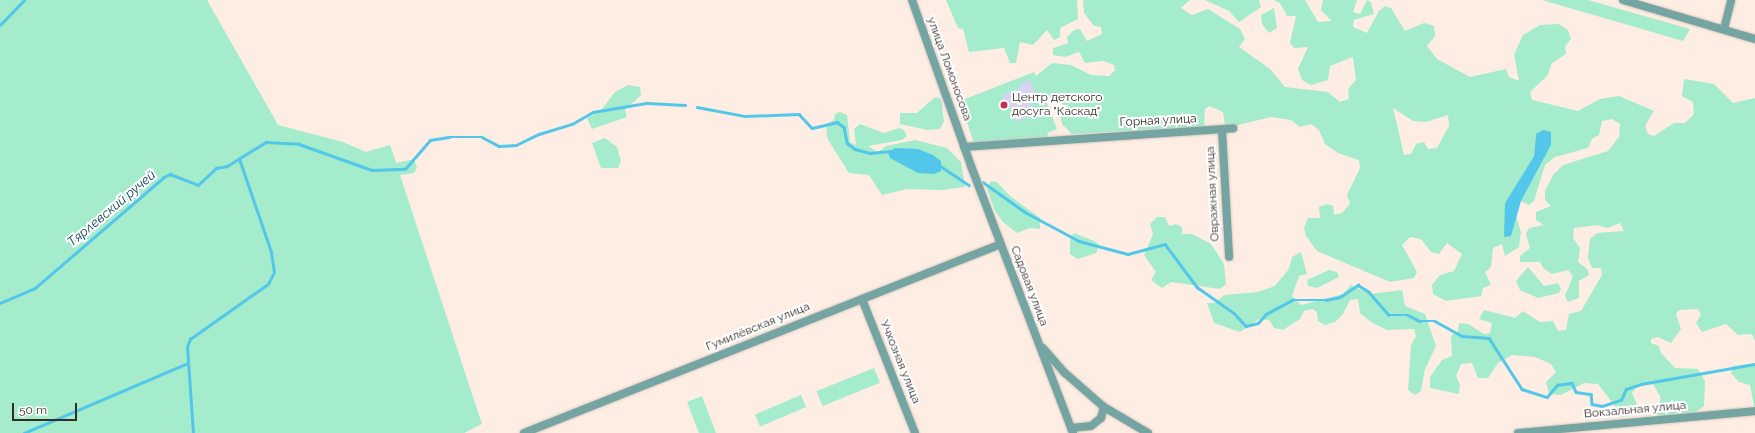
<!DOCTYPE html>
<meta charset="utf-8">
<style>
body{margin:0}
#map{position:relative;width:1755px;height:433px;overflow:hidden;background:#fdede3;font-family:Raleway,sans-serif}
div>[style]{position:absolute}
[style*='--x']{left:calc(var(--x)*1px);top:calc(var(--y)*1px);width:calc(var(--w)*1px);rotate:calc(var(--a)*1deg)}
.green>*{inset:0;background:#a4eccb;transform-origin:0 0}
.water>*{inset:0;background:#53c7ea}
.stream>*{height:2.5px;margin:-1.25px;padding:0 1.25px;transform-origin:1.25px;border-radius:1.25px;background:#53c7ea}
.building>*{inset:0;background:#d8d3f4}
.roads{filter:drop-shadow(0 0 1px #d9cac1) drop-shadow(0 0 1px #d9cac1)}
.minor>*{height:8px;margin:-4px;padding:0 4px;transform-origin:4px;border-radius:4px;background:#75a5a2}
.dots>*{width:11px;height:11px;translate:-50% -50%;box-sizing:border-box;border:2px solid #fff;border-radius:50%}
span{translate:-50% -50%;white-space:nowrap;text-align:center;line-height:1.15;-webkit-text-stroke:4px #fff;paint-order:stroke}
.street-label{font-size:12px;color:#342c27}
.poi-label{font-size:12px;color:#342c27}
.left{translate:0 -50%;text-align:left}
.water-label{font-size:13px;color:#043b4a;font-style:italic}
.scale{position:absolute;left:12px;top:403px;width:65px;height:18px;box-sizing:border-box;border:2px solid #342c27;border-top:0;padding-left:5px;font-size:12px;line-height:14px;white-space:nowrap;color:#342c27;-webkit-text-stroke:3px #fff;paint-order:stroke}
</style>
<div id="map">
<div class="green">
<i style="clip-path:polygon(0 0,207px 0,278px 125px,343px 142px,366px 152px,390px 145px,396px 163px,414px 159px,417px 168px,414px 173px,400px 175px,482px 424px,464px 433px,0 433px)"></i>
<i style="clip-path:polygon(946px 0,1077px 0,1078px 19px,1060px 28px,1060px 37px,1054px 40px,1047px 30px,1033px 45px,1020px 42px,1016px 63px,1010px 63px,1004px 48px,969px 52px,963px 29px,958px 28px)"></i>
<i style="clip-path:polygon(evenodd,1083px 0,1190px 0,1181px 8px,1192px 15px,1208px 9px,1240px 29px,1245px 39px,1239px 47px,1270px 69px,1285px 87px,1328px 92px,1340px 102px,1349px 99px,1348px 89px,1356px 80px,1353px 57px,1330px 66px,1328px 80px,1311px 85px,1302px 80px,1298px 69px,1308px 47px,1294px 48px,1290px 43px,1296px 16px,1287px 16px,1280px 3px,1274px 0,1305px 0,1318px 22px,1332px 21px,1321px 10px,1323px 0,1357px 0,1353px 12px,1360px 14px,1367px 0,1371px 2px,1374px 14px,1354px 20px,1353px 27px,1367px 33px,1379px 11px,1385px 6px,1391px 8px,1405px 31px,1424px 23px,1434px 26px,1435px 36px,1427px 46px,1437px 59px,1470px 77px,1506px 69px,1509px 77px,1519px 81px,1514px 55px,1523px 35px,1540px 25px,1559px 24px,1568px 30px,1571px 39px,1565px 46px,1566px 54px,1552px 63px,1548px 75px,1530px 92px,1532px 100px,1578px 111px,1600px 99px,1619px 96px,1654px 111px,1645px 126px,1648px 134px,1654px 136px,1674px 123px,1685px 123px,1694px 114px,1693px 102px,1682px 96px,1684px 79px,1714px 84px,1733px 103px,1755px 98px,1755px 341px,1752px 334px,1738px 335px,1726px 324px,1702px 332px,1696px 323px,1701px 315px,1698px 309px,1679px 310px,1676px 314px,1681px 329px,1671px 343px,1658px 337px,1651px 339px,1651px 343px,1659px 346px,1661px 353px,1675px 368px,1698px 369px,1705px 381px,1704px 406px,1692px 415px,1659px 418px,1656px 412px,1661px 398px,1653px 384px,1639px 384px,1632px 393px,1637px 404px,1634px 415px,1620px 417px,1615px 406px,1598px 384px,1584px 383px,1561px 395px,1549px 394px,1546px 382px,1556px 372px,1551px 364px,1535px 357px,1512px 355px,1498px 363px,1488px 378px,1478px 378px,1472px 363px,1461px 364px,1456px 376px,1460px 385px,1459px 394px,1430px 388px,1430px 377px,1442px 360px,1452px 356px,1451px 336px,1458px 331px,1459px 323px,1468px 324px,1484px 334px,1490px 333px,1492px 323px,1479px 319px,1484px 310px,1515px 318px,1523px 311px,1540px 322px,1553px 321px,1558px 331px,1566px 330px,1569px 314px,1581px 311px,1602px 275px,1601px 268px,1592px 268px,1588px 258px,1590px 239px,1597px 233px,1624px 231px,1620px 223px,1607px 228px,1597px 225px,1574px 228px,1573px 238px,1580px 248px,1578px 262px,1588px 270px,1589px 275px,1579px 281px,1579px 298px,1568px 302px,1565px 296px,1573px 276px,1568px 270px,1552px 274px,1544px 269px,1540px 262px,1520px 262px,1520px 256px,1530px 248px,1526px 234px,1529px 228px,1544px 225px,1536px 220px,1536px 212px,1551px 206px,1545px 200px,1545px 191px,1553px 175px,1563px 165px,1608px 151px,1619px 137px,1620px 124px,1612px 119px,1602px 121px,1599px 135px,1592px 139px,1588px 148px,1555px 157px,1545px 165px,1534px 201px,1529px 205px,1521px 201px,1551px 145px,1536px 134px,1534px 156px,1505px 203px,1511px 236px,1516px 216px,1521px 232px,1519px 247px,1505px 256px,1502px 244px,1493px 248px,1491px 267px,1485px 272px,1491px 285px,1483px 288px,1481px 296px,1446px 301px,1433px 294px,1432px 285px,1440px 275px,1454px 271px,1462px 254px,1447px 243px,1439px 254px,1431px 252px,1421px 239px,1410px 237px,1402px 245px,1417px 272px,1414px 278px,1390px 282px,1317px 251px,1306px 236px,1304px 228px,1308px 218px,1320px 218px,1319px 207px,1327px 204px,1333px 206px,1334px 215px,1342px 213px,1350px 204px,1347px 195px,1360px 168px,1359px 160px,1338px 153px,1325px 144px,1319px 130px,1311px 124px,1300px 127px,1291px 120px,1271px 117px,1230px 127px,1225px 125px,1223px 112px,1209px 106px,1205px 109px,1204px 127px,1072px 134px,1062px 124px,1059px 111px,1064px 108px,1061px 99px,1044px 96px,1057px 129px,1048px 133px,1047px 137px,974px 143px,960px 101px,1034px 72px,1036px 76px,1052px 63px,1071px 65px,1091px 75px,1109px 76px,1115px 70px,1114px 65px,1103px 61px,1085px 63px,1079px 52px,1065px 57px,1053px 55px,1053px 48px,1068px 43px,1067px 37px,1074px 30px,1080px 29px,1087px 41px,1102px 34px,1101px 27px,1094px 26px,1084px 13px,1083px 0,1393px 108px,1413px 121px,1426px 122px,1448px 115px,1449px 126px,1437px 148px,1428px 149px,1424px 142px,1416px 144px,1411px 154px,1404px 155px,1393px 108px)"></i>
<i style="clip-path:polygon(1205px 0,1259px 0,1261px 7px,1239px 22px,1229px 11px)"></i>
<i style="clip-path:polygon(1542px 0,1588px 0,1690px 29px,1683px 41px)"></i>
<i style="clip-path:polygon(1274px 8px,1277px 28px,1269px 33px,1262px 24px,1261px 15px)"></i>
<i style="clip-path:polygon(628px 85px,640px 87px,641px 95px,625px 110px,627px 117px,592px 129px,587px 118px,602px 109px,615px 92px)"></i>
<i style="clip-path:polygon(935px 97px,941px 99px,944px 121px,940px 129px,928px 130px,900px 124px,900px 113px,917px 113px)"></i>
<i style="clip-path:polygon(840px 112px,847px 115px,850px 142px,856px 145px,854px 129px,860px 124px,884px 133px,899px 128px,904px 130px,907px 136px,902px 140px,868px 146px,878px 152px,886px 146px,915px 140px,947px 148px,961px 162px,965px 187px,942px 190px,907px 189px,882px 195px,869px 175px,849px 173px,827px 138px,826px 124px,834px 120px,835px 114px)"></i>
<i style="clip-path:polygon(605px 138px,617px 147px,621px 161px,618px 168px,601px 168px,592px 143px)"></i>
<i style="clip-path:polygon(991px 181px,997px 182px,1009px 195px,1040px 218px,1040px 229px,1030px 228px,1017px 233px,1003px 222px,995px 211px,987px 188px)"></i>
<i style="clip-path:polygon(1157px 217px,1165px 217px,1169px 226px,1176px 224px,1182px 227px,1182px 234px,1192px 234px,1211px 244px,1224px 264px,1226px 284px,1220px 289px,1171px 282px,1162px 288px,1151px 280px,1156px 272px,1144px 255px,1153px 234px,1150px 224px)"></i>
<i style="clip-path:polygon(1074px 233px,1094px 241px,1099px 245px,1096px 253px,1078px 259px,1070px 254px,1070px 237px)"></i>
<i style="clip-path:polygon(1301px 252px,1307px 274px,1299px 276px,1292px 296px,1301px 305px,1343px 294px,1351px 285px,1370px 294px,1402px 290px,1405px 306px,1425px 314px,1436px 346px,1425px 369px,1421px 391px,1415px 395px,1408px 390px,1411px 345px,1416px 336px,1414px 329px,1387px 330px,1371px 322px,1360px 313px,1358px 299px,1350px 300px,1343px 314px,1335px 322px,1325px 325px,1318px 321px,1317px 312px,1313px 309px,1304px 311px,1300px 319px,1283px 330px,1274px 328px,1269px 320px,1259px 319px,1240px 332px,1214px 323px,1207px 303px,1215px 303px,1224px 295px,1258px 292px,1275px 286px,1289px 269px,1292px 257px)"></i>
<i style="clip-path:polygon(1528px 267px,1544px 286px,1558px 283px,1561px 289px,1559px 293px,1538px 298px,1520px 290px,1516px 281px)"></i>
<i style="clip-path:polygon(1329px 270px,1337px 272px,1339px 277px,1317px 288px,1308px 286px,1307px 280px)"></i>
<i style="clip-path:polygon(1755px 363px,1755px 406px,1754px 406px,1750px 385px,1739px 382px,1731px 373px,1733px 366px)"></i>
<i style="left:874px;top:368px;width:16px;height:62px;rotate:68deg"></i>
<i style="left:801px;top:395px;width:13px;height:50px;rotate:67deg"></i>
<i style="clip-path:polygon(702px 396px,716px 433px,699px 433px,687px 402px)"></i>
</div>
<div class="water">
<i style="clip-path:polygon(1543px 130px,1551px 132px,1551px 145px,1521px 201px,1511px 236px,1504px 237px,1505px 203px,1534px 156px,1536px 134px)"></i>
<i style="clip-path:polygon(895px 148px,918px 149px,933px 155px,941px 161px,941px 171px,934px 174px,918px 173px,890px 158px,888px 152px)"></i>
</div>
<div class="stream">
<i style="--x:0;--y:25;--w:35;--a:-46"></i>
<i style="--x:697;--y:107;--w:49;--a:10.6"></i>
<i style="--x:745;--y:116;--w:54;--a:-2.1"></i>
<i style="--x:799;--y:114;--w:19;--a:47"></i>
<i style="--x:812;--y:128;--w:26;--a:-13"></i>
<i style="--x:837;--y:122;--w:9;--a:36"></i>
<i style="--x:844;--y:127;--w:16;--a:79"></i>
<i style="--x:847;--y:143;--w:10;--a:37"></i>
<i style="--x:855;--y:149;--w:16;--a:15"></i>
<i style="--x:870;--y:153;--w:24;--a:-5"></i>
<i style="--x:939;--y:165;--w:36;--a:34"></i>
<i style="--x:983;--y:182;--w:52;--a:35.5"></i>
<i style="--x:1025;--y:212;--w:61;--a:28.2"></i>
<i style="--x:1079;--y:241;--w:51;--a:14.9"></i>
<i style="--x:1128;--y:254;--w:38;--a:-15"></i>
<i style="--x:1165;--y:244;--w:54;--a:53.3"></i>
<i style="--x:1197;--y:287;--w:45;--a:35.1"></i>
<i style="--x:1234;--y:313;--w:18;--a:47"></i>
<i style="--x:1246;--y:326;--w:12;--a:-14"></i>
<i style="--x:1258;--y:323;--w:12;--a:-48"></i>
<i style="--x:1266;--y:314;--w:30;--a:-28"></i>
<i style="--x:1292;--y:300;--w:34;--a:0"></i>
<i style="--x:1326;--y:300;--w:14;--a:-12"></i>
<i style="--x:1340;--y:297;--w:22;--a:-34"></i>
<i style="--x:1358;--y:285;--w:13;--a:32"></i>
<i style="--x:1369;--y:292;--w:30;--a:49"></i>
<i style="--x:1389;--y:315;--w:19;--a:0"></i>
<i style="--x:1408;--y:315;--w:13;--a:27"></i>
<i style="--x:1420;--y:321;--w:15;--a:0"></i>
<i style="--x:1435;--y:321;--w:31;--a:29"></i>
<i style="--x:1462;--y:336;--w:27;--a:4"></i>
<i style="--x:1489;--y:338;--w:61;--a:57.1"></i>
<i style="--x:1522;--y:389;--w:26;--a:18"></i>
<i style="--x:1547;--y:397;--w:16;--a:-50"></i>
<i style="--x:1557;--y:385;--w:15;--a:-8"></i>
<i style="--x:1572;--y:383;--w:10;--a:66"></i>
<i style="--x:1576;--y:392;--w:15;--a:8"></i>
<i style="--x:1591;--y:394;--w:10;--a:84"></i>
<i style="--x:1592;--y:404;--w:10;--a:11"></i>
<i style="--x:1602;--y:406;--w:20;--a:-18"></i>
<i style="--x:1621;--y:400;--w:12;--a:-66"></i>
<i style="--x:1626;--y:389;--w:16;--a:-18"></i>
<i style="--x:1641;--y:384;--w:116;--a:-10"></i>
<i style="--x:0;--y:303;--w:38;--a:-23"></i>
<i style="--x:35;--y:288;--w:170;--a:-40.7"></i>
<i style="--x:164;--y:177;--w:7;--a:-27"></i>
<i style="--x:170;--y:174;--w:30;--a:21"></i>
<i style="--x:198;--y:185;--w:25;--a:-43"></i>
<i style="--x:216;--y:168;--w:11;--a:-10"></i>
<i style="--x:227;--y:166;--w:46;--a:-31.6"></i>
<i style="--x:266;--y:142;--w:33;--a:3"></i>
<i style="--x:299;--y:144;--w:77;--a:19.6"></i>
<i style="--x:372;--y:170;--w:33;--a:-2"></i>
<i style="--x:405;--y:169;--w:38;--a:-49"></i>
<i style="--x:430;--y:140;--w:20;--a:-9"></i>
<i style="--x:450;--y:137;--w:32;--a:0"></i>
<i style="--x:482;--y:137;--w:19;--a:28"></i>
<i style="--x:499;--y:146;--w:17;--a:-3"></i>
<i style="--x:516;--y:145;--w:25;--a:-26"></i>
<i style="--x:539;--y:134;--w:34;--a:-17"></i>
<i style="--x:572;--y:124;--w:24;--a:-30"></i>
<i style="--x:593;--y:112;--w:55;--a:-9.5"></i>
<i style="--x:647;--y:103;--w:38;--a:3"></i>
<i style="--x:24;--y:433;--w:178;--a:-23.1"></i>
<i style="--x:193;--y:433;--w:86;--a:-94"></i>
<i style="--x:187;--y:347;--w:9;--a:-69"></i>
<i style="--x:190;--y:339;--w:95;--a:-35.2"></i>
<i style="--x:268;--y:284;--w:13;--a:-63"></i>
<i style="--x:274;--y:272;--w:20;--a:-99"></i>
<i style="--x:271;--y:252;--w:98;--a:-109"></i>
</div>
<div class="building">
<i style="clip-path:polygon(1030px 80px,1035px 93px,1029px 96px,1033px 115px,1016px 122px,1008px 102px,1004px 104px,1001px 96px,1022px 87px,1020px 84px)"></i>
</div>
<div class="roads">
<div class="minor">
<i style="--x:912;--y:0;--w:176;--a:70.4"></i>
<i style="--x:971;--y:166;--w:286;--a:69.1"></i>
<i style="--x:1623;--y:0;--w:138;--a:16.5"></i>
<i style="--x:1724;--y:29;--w:30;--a:-76"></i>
<i style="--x:1222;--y:130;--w:127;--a:86.8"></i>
<i style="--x:964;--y:147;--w:270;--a:-4"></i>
<i style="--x:862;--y:299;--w:144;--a:68.4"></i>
<i style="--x:1043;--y:348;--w:33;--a:49"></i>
<i style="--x:1065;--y:373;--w:52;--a:41.1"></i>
<i style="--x:1104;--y:407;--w:51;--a:30.6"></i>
<i style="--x:1071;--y:428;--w:20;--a:-6"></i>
<i style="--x:1091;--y:426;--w:13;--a:-39"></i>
<i style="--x:1101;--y:418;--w:11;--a:-75"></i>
<i style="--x:524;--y:433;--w:513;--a:-21.61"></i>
<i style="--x:1518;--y:433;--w:238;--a:-5.3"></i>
</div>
</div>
<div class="dots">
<i style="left:1004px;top:105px;background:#c13155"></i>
</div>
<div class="street-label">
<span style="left:949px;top:69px;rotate:70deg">улица Ломоносова</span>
<span style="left:1158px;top:121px;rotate:-3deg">Горная улица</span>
<span style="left:1213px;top:194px;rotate:-93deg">Овражная улица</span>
<span style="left:1029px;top:286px;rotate:69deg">Садовая улица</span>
<span style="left:758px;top:327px;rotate:-22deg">Гумилёвская улица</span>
<span style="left:900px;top:362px;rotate:68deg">Учхозная улица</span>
<span style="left:1635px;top:410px;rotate:-5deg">Вокзальная улица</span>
</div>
<div class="poi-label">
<span class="left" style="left:1012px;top:105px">Центр детского<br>досуга "Каскад"</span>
</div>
<div class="water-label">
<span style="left:112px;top:209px;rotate:-40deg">Тярлевский ручей</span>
</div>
<div class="scale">50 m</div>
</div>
